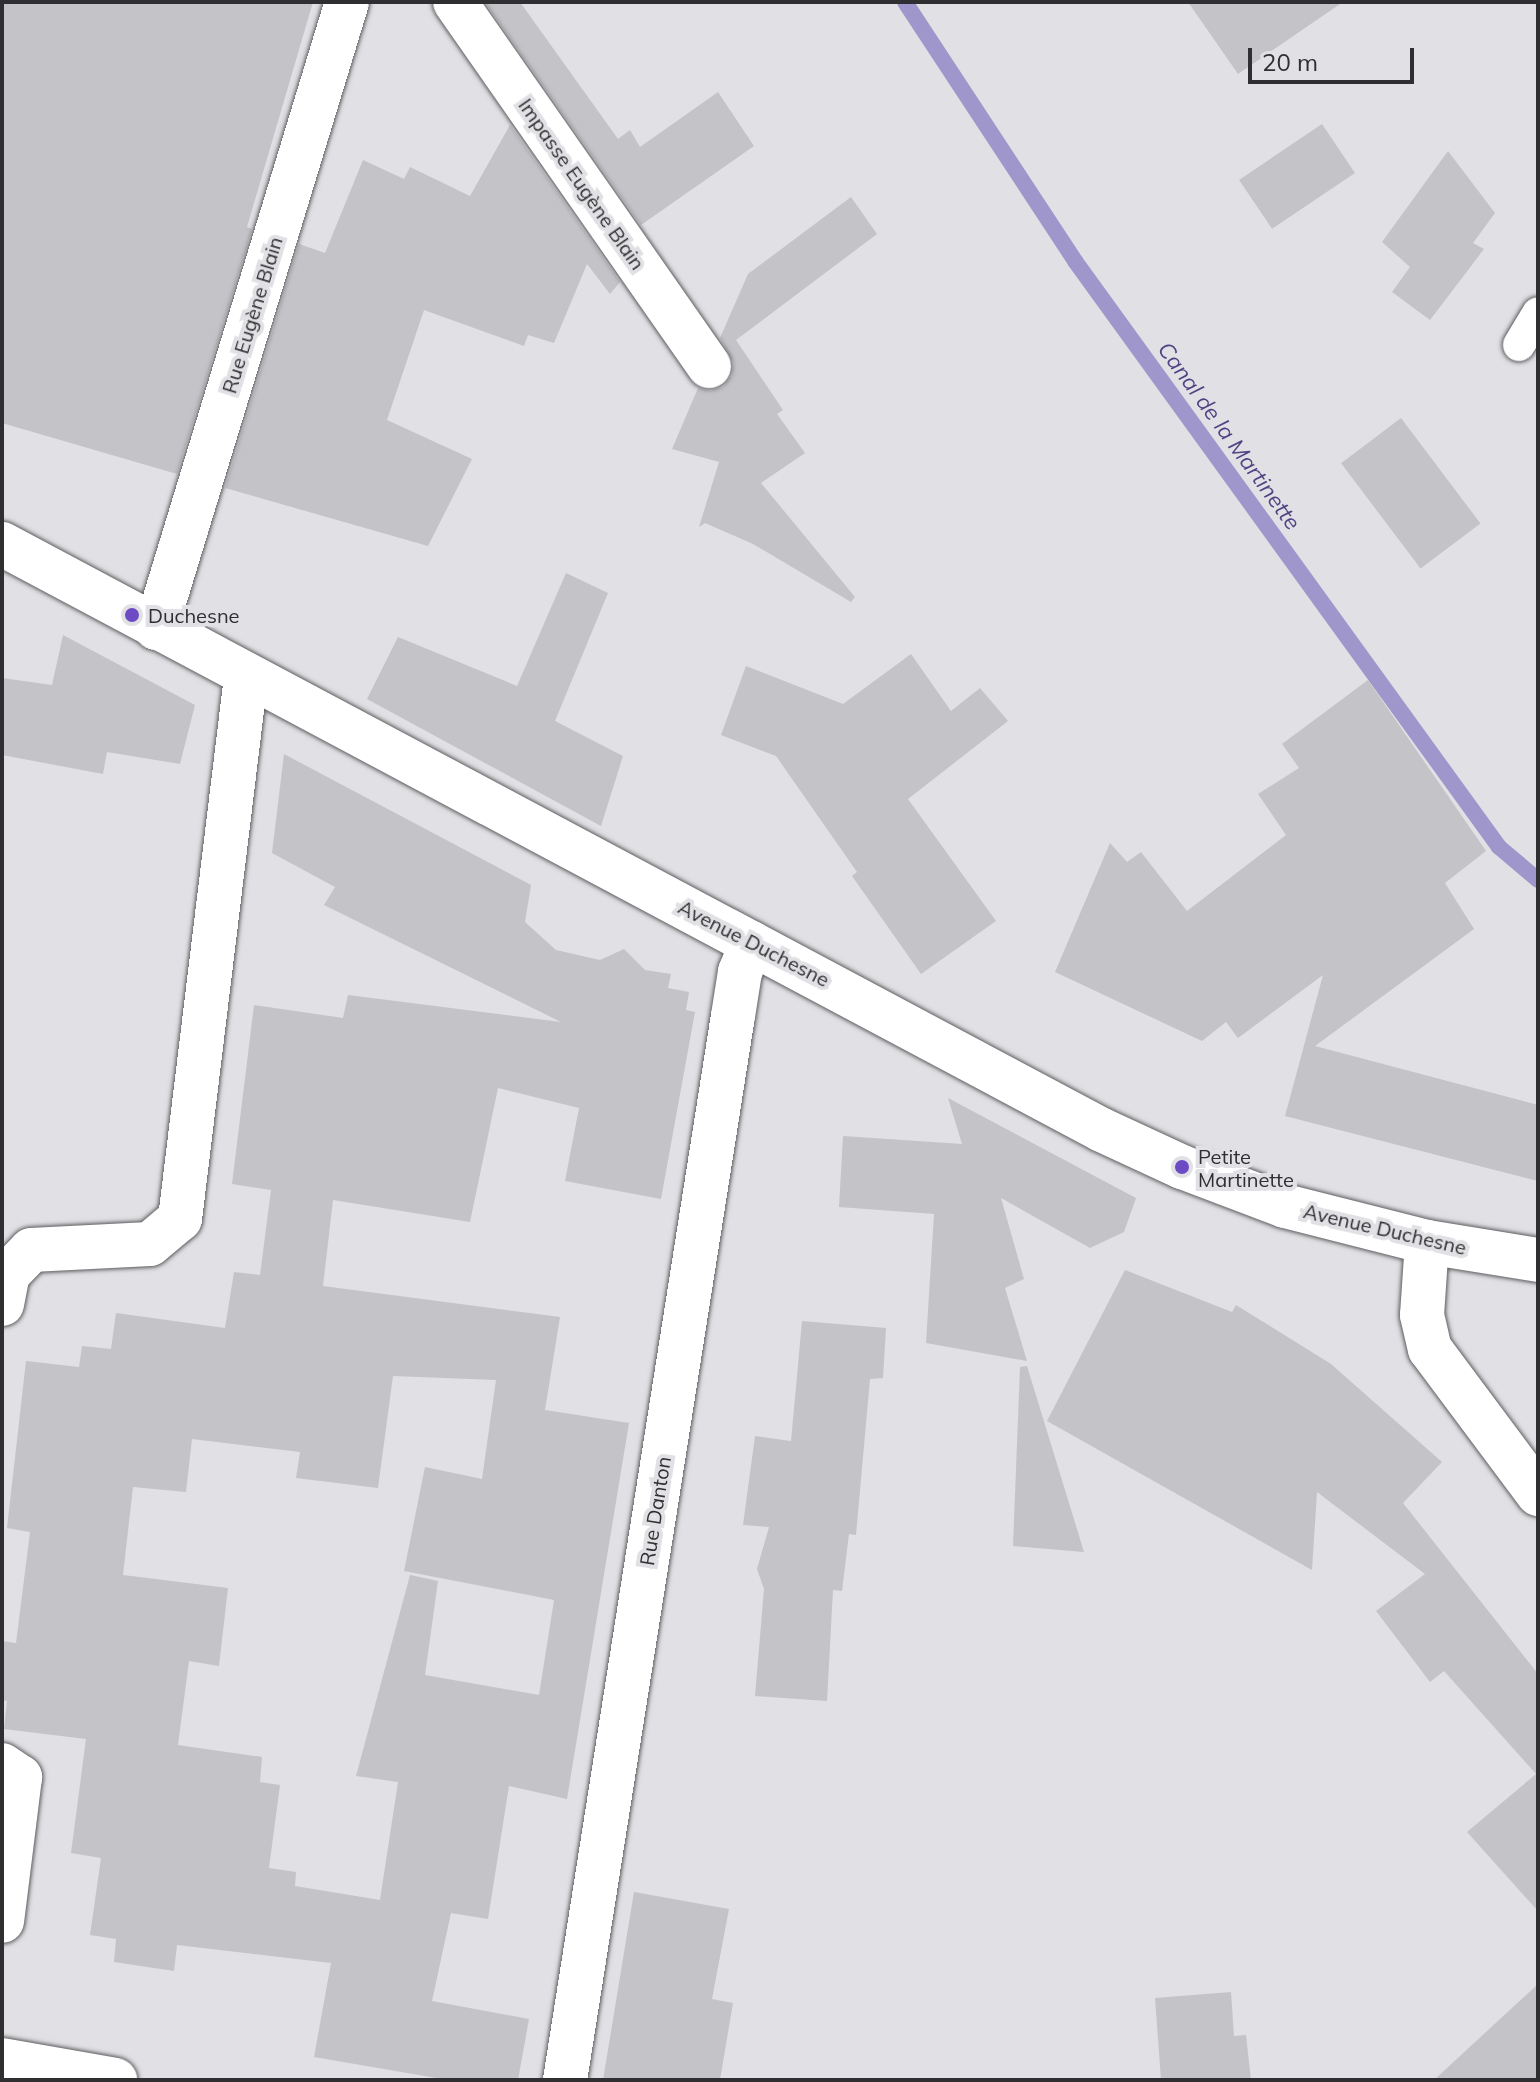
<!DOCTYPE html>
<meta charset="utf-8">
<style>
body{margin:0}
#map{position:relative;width:1540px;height:2082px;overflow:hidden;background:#e1e0e4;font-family:Mulish,sans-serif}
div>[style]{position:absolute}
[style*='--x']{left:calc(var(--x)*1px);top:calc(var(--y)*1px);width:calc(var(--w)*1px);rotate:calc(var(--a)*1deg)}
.stream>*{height:16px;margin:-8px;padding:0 8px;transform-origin:8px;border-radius:8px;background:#9f97cb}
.building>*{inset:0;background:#c4c3c8;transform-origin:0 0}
.roads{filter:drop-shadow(0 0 2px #5e5e61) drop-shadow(0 0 2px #5e5e61)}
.lane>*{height:32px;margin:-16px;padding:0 16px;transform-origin:16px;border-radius:16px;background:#fff}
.street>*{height:44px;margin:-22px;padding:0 22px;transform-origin:22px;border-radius:22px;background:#fff}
.secondary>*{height:44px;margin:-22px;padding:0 22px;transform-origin:22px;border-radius:22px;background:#fff}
.dots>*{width:22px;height:22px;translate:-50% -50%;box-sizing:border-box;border:4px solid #e1e0e4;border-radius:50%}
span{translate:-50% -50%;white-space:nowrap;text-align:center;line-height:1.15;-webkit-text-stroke:8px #e1e0e4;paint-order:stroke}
.street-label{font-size:20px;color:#2f2e30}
.poi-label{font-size:20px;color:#2f2e30}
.left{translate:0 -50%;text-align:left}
.water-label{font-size:22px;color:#504283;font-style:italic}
.frame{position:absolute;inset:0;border:4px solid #2f2e30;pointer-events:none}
.scale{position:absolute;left:1248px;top:48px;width:166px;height:36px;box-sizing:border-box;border:4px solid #2f2e30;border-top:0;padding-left:10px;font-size:24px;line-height:28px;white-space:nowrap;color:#2f2e30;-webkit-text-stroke:6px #e1e0e4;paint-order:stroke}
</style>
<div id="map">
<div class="stream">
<i style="--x:905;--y:2;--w:310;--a:56.7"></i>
<i style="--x:1075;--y:261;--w:723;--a:54.11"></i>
<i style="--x:1499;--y:847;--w:51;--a:40.2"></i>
</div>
<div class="building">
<i style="clip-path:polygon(2px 2px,313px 2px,247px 227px,252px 229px,177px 474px,2px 423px)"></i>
<i style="clip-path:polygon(485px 2px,520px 2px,618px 139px,630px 130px,640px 147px,718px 92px,754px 146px,641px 225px)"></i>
<i style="clip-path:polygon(1188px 2px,1343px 2px,1238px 74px)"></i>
<i style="left:1322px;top:124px;width:59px;height:100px;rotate:56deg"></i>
<i style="clip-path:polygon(510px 125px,620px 282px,610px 294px,587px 264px,554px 343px,528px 335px,524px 346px,424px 310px,387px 420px,472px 459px,428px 546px,225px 488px,299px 244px,325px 253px,363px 160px,404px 179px,410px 167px,470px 196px)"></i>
<i style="clip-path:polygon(1448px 151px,1495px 213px,1473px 243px,1484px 249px,1430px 320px,1392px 292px,1410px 267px,1382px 242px)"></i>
<i style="clip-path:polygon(851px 197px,877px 234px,736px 340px,783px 410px,777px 414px,805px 453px,761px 483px,855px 597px,851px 602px,753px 544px,705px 523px,699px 527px,719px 462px,672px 449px,698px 388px,710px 391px,723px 387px,732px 376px,734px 363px,720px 338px,748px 274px)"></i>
<i style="left:1401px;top:418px;width:132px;height:75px;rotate:53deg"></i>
<i style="clip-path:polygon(566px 573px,608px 593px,555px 721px,623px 756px,601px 826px,367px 699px,398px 637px,517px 686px)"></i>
<i style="clip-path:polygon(63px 635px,195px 705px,180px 764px,107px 752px,103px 774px,2px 755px,2px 678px,52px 685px)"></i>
<i style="clip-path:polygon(911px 654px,951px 711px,980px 688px,1008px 721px,908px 799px,996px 921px,921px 974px,852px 876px,857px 872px,776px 756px,721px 735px,746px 666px,843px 704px)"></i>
<i style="clip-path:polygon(1368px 680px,1486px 851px,1445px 883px,1474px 929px,1315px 1046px,1538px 1105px,1538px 1181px,1285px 1116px,1323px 975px,1238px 1038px,1226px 1022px,1202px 1041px,1055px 972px,1110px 843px,1127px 862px,1141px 852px,1187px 911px,1286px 835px,1258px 794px,1299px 768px,1282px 744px)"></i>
<i style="clip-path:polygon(evenodd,284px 754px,531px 885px,525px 922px,556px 950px,600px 960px,624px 949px,645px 970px,671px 974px,668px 988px,689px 992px,686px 1010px,695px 1012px,661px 1199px,565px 1181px,579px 1108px,498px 1088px,470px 1222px,333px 1200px,323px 1286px,560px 1317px,545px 1410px,629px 1423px,567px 1799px,509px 1786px,488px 1919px,451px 1913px,432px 2001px,529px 2019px,518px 2080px,448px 2080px,314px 2057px,331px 1963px,177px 1945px,174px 1971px,114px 1962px,116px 1939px,90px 1935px,101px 1858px,71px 1853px,86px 1739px,4px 1729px,7px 1701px,2px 1700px,2px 1641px,16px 1643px,30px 1532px,7px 1528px,26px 1361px,79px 1367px,82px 1346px,111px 1349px,116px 1313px,225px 1328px,234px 1272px,260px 1275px,271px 1190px,232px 1184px,254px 1005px,343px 1018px,348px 995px,561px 1022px,324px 905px,335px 887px,272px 853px,284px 754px,393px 1376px,496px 1380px,482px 1479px,425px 1467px,404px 1571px,554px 1600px,539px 1695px,425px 1675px,438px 1581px,410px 1575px,356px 1776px,398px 1782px,380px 1900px,295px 1886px,296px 1872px,269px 1868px,280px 1785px,260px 1782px,262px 1757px,178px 1745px,189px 1661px,219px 1666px,228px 1588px,123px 1575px,133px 1487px,186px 1492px,192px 1439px,300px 1452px,296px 1478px,378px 1488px,393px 1376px)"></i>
<i style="clip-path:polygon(948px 1098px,1136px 1198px,1124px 1232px,1090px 1248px,1001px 1198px,1024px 1279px,1005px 1288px,1027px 1361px,926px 1343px,934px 1214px,839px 1207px,843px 1136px,962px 1144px)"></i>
<i style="clip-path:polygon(1125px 1270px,1232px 1312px,1236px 1305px,1331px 1364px,1442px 1462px,1403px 1503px,1538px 1674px,1538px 1911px,1467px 1832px,1536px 1774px,1444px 1671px,1430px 1682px,1376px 1611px,1425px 1574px,1317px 1492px,1312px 1570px,1047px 1421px)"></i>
<i style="clip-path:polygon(802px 1321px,886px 1328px,883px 1378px,870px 1379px,856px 1535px,849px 1534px,842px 1591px,833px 1590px,827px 1701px,755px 1696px,764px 1589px,757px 1569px,769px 1527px,743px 1525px,755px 1436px,791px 1441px)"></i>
<i style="clip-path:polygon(1027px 1366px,1084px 1552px,1013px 1546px,1020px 1367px)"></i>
<i style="clip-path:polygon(634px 1892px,729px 1909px,712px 1999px,733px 2003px,720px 2080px,603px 2080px)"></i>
<i style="clip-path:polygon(1538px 1984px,1538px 2080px,1434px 2080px)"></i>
<i style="clip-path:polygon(1231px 1992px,1234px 2036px,1246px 2035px,1251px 2080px,1161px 2080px,1155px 1998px)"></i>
</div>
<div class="roads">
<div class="lane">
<i style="--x:1519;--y:345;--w:37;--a:-59"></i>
</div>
<div class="street">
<i style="--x:455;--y:2;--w:444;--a:55.1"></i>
<i style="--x:156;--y:628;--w:654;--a:-73.03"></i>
<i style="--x:1427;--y:1242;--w:73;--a:93.9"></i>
<i style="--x:1422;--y:1315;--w:35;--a:77"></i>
<i style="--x:1430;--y:1349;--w:181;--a:53.3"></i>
<i style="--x:2;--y:1304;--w:31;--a:-79"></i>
<i style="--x:8;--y:1274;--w:33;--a:-46"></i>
<i style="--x:31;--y:1250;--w:119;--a:-2.9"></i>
<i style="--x:150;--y:1244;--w:39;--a:-40"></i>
<i style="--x:180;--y:1219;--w:546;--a:-83.06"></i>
<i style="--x:2;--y:1765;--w:22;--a:34"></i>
<i style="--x:20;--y:1777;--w:145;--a:97.1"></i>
<i style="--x:2;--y:2060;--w:115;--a:10"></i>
<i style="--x:565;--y:2080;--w:1077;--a:-81.03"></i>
<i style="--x:733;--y:1016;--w:45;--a:-81"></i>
<i style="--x:740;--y:972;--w:31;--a:-68"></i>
</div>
<div class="secondary">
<i style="--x:2;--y:544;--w:1246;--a:28.05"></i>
<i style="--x:1102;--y:1130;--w:88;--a:24.8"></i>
<i style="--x:1182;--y:1167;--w:110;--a:20.7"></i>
<i style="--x:1285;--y:1206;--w:146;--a:14.2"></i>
<i style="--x:1427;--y:1242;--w:112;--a:9.2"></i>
</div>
</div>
<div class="dots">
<i style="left:132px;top:615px;background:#6c4bc4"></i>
<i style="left:1182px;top:1167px;background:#6c4bc4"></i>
</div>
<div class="street-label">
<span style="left:582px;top:184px;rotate:55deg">Impasse Eugène Blain</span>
<span style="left:252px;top:315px;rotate:-73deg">Rue Eugène Blain</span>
<span style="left:754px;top:943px;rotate:27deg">Avenue Duchesne</span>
<span style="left:1385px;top:1229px;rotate:13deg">Avenue Duchesne</span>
<span style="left:655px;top:1511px;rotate:-81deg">Rue Danton</span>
</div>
<div class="poi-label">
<span class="left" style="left:148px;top:615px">Duchesne</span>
<span class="left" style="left:1198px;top:1168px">Petite<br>Martinette</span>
</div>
<div class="water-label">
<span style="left:1229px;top:436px;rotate:54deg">Canal de la Martinette</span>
</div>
<div class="frame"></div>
<div class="scale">20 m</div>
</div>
